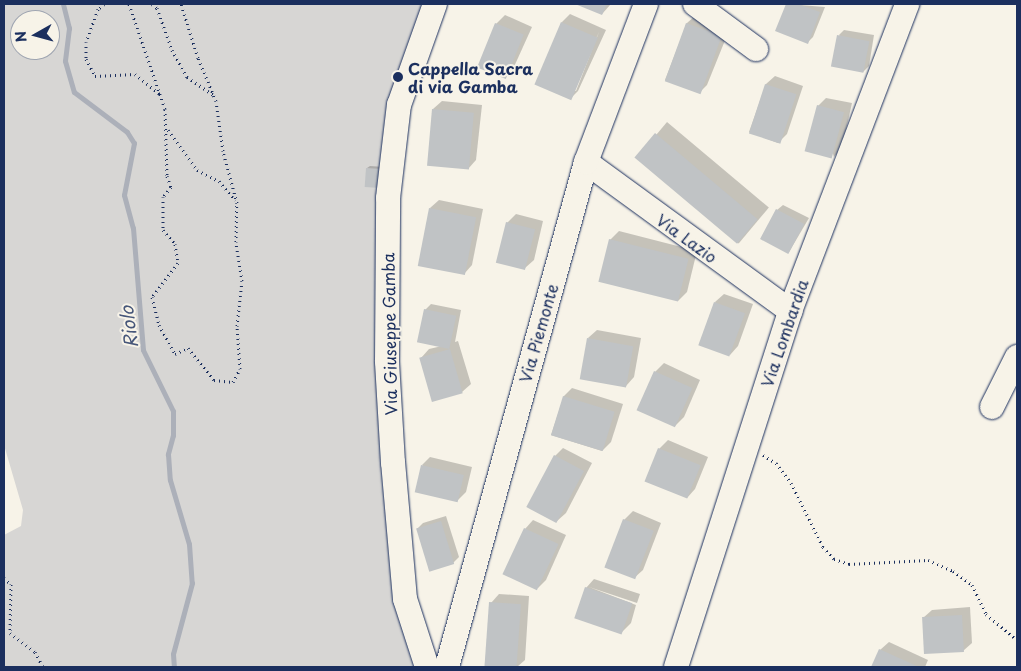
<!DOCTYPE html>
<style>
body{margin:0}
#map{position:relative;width:1021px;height:671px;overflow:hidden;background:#f7f3e8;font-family:"Playpen Sans",sans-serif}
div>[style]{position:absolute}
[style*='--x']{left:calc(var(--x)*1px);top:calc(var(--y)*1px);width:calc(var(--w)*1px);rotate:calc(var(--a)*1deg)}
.green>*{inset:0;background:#d7d6d4}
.shadow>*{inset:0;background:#0003;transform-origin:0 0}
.stream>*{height:5px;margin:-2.5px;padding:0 2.5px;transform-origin:2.5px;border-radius:2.5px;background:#acb0b9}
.building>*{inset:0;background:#c0c3c5;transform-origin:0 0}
.path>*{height:3px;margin-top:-1.5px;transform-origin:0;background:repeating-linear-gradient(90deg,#1b2f5e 0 1px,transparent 0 5px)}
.roads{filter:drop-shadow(0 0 1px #1b2f5e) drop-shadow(0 0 1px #1b2f5e)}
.minor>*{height:24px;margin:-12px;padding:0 12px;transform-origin:12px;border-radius:12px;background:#f7f3e8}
.dots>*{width:14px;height:14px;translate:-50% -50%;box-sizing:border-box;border:2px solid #f7f3e8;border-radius:50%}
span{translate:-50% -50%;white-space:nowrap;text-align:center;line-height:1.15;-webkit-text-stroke:4px #f7f3e8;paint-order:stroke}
.poi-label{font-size:16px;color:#1b2f5e;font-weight:700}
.left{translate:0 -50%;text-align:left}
.street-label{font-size:16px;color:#1b2f5e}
.water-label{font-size:18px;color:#465679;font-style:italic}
.frame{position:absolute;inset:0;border:5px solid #1b2f5e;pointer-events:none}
.north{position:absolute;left:10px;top:10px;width:50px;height:50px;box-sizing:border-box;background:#f7f3e8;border:1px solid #9fa5b1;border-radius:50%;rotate:263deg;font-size:14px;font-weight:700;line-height:20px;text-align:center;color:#1b2f5e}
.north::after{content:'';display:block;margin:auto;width:18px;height:22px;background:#1b2f5e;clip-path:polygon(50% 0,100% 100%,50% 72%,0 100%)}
</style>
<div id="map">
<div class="green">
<i style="clip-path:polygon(evenodd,4px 4px,427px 4px,385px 160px,417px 667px,4px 667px,4px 535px,21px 526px,23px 510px,4px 445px,4px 4px,20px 20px,50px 20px,50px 50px,20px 50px,20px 20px)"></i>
</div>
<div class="shadow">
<i style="clip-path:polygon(578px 4px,611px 4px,602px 14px)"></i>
<i style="clip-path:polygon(787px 4px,825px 7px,813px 37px,808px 42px,777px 30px)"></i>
<i style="clip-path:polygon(evenodd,570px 14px,606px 30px,578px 91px,570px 99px,562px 22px,570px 14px,599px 32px,576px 91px,573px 91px,599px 32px)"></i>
<i style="clip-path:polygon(505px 15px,532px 27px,513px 69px,505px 77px,496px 24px)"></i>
<i style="clip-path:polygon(696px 15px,730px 28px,707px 85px,699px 93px,665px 80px,687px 23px)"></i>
<i style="clip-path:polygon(844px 30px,874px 35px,869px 66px,863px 72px,839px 35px)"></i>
<i style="clip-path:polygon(775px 76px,803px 86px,787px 134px,778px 143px,749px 132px,766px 84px)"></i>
<i style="clip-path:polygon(826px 98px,852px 103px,842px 148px,834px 157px,818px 106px)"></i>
<i style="clip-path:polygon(442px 101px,482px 105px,476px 160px,468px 169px,433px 109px)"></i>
<i style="left:667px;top:122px;width:133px;height:47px;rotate:40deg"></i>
<i style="clip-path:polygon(370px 166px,384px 167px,380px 186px,367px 168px)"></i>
<i style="clip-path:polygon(439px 200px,483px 209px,472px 265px,464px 274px,430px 208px)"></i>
<i style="clip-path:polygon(783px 205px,809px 218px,789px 252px,777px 210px)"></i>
<i style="clip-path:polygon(516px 214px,543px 221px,534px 260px,525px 268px,507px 223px)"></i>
<i style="clip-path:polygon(619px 231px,697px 251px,687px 292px,678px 301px,610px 240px)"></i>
<i style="clip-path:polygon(724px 294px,753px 304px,738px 346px,730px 355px,715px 302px)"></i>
<i style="clip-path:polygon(431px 304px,461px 310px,455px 342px,458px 341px,471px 384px,462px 392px,421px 358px,429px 349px,442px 346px,425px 310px)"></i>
<i style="clip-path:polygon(597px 330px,641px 338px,634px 377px,626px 386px,588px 338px)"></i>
<i style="clip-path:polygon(664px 363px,700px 380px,684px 417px,675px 426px,655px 372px)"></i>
<i style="clip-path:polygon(572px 388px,623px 404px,611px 442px,602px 451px,551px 435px,564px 396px)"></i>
<i style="clip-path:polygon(668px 440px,708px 457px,695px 489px,687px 498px,659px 449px)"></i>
<i style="clip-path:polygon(563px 448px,592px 463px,566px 513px,557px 521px,555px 456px)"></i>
<i style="clip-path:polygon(430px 457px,472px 467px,466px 492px,457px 501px,422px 465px)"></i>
<i style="clip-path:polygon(633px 511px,661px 523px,643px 570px,634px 578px,624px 520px)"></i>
<i style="clip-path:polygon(446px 516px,459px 557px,453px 563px,417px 529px,423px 523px)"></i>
<i style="clip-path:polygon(533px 520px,566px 535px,546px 580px,538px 588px,525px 529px)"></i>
<i style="clip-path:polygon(594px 579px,640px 594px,637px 603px,589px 587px,636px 605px,631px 623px,622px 632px,586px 588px)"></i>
<i style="clip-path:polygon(499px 594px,529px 596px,525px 660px,517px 667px,486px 666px,491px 603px)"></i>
<i style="clip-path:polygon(970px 607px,972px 643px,963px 651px,923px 618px,932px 610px)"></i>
<i style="clip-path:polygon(889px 642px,928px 660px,925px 667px,873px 667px,880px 650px)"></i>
</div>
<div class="stream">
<i style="--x:63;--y:4;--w:25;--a:76"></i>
<i style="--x:69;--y:28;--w:33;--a:97"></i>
<i style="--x:65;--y:61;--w:32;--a:74"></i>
<i style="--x:74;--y:92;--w:66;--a:37"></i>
<i style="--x:127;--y:132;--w:13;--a:58"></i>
<i style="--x:134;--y:143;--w:53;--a:100.9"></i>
<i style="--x:124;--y:195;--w:34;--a:75"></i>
<i style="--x:133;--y:228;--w:122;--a:85.3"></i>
<i style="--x:143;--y:350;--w:68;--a:63.8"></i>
<i style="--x:173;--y:411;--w:24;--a:90"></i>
<i style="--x:173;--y:435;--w:20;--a:105"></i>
<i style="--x:168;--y:454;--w:26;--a:86"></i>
<i style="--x:170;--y:480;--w:67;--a:73.5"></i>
<i style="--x:189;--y:544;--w:39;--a:86"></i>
<i style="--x:192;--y:583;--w:73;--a:105"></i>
<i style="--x:173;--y:654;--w:13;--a:86"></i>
</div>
<div class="building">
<i style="clip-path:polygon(575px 4px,607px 4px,602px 15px)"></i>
<i style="clip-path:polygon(786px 4px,798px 4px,820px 12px,808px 44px,775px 31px)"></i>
<i style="left:561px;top:22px;width:40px;height:68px;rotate:23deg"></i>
<i style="left:495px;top:23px;width:31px;height:48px;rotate:22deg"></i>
<i style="left:686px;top:23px;width:38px;height:62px;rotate:20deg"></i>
<i style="left:837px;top:35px;width:33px;height:32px;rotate:11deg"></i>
<i style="left:765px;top:84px;width:33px;height:52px;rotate:18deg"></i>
<i style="left:817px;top:105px;width:28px;height:48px;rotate:15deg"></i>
<i style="left:432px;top:109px;width:42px;height:57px;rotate:5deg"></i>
<i style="left:655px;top:133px;width:134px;height:32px;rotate:40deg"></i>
<i style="left:366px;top:168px;width:16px;height:19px;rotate:4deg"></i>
<i style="left:429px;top:208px;width:48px;height:59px;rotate:11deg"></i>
<i style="left:776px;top:209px;width:32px;height:34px;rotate:28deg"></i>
<i style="left:506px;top:222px;width:30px;height:42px;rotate:14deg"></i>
<i style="left:609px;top:239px;width:82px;height:44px;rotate:14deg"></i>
<i style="left:714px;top:302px;width:33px;height:46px;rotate:20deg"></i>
<i style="left:424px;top:309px;width:33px;height:34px;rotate:12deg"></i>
<i style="left:587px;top:338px;width:47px;height:42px;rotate:10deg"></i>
<i style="left:450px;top:349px;width:46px;height:32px;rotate:74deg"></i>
<i style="left:654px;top:371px;width:42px;height:43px;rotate:24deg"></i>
<i style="left:563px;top:396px;width:54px;height:41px;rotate:17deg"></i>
<i style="left:658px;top:448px;width:46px;height:36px;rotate:22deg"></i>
<i style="left:554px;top:455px;width:34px;height:59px;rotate:28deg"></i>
<i style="left:421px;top:465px;width:44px;height:28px;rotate:13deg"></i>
<i style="left:623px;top:519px;width:33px;height:52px;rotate:21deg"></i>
<i style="left:441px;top:521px;width:45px;height:26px;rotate:73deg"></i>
<i style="left:524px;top:528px;width:38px;height:51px;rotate:25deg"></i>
<i style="left:585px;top:587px;width:50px;height:33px;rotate:19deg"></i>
<i style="left:489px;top:602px;width:32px;height:65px;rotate:4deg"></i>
<i style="left:962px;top:615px;width:37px;height:40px;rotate:87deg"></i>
<i style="clip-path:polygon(879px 649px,919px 667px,871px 667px)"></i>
</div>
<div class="path">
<i style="--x:104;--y:4;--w:8;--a:140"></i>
<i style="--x:98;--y:9;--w:35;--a:110"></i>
<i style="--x:86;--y:42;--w:17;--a:90"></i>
<i style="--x:86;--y:59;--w:19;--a:62"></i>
<i style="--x:95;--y:76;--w:40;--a:-2.9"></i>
<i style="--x:135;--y:74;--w:32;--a:39"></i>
<i style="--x:129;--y:4;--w:111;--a:71.1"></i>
<i style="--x:165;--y:109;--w:67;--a:88.3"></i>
<i style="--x:167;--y:176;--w:12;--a:70"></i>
<i style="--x:171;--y:187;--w:13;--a:129"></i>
<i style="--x:163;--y:197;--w:33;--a:90"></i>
<i style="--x:163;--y:230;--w:18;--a:49"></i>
<i style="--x:175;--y:244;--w:19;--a:81"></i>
<i style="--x:178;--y:263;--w:43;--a:127.4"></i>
<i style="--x:152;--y:297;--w:29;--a:76"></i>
<i style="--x:159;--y:325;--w:33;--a:61"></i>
<i style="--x:175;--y:354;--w:14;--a:-25"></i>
<i style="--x:188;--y:348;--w:41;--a:50.9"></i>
<i style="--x:214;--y:380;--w:19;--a:6"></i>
<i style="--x:233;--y:382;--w:15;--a:-62"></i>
<i style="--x:240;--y:369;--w:43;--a:-94"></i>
<i style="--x:237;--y:326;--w:45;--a:-83.7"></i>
<i style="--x:242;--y:281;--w:39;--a:-99"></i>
<i style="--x:236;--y:242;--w:39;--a:-89"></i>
<i style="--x:237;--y:203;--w:54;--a:-105.1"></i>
<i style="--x:223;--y:151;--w:50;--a:-98"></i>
<i style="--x:216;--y:101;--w:47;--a:-112.7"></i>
<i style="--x:198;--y:58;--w:57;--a:-107.5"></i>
<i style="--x:152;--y:4;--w:6;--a:39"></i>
<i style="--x:157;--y:8;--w:45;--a:70.3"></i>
<i style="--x:172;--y:50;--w:31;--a:61"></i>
<i style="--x:187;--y:77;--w:32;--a:34"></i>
<i style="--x:168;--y:130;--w:49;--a:54.1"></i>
<i style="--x:197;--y:170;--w:25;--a:27"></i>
<i style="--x:219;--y:181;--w:25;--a:50"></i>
<i style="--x:763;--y:455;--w:15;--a:32"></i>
<i style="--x:776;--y:463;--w:25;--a:53"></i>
<i style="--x:791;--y:483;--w:72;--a:63.4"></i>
<i style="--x:823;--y:547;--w:16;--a:47"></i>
<i style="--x:834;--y:559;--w:16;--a:18"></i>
<i style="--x:849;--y:564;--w:79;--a:-2.9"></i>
<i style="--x:928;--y:560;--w:27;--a:24"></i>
<i style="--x:953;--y:571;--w:24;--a:36"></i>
<i style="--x:972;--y:585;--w:32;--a:64"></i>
<i style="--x:986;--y:614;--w:40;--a:40"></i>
<i style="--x:4;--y:578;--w:9;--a:41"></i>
<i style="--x:11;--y:584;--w:49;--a:91.2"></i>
<i style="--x:10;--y:633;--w:31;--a:37"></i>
<i style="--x:35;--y:652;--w:17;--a:62"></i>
</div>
<div class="roads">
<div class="minor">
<i style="--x:695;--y:4;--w:76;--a:36.4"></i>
<i style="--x:586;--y:162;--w:253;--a:36.1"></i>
<i style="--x:992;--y:407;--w:56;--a:-63.4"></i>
<i style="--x:427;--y:667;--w:71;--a:-107.9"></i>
<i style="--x:405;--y:599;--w:137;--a:-95"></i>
<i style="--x:393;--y:463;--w:102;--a:-93.4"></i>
<i style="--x:387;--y:361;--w:163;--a:-89.6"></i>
<i style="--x:388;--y:198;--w:94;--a:-83.3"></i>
<i style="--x:399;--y:105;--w:107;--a:-70.4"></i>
<i style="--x:447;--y:667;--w:524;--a:-74.61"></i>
<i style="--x:586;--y:162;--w:169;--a:-69.2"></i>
<i style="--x:676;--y:667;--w:374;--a:-72.2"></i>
<i style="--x:790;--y:311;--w:329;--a:-69.1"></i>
</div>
</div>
<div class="dots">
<i style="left:398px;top:77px;background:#1b2f5e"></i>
</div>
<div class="poi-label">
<span class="left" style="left:408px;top:77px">Cappella Sacra<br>di via Gamba</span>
</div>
<div class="street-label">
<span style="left:687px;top:238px;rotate:36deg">Via Lazio</span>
<span style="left:538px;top:333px;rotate:-74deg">Via Piemonte</span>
<span style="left:784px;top:333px;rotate:-71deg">Via Lombardia</span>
<span style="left:389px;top:334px;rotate:-91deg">Via Giuseppe Gamba</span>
</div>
<div class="water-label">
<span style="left:129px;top:327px;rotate:-97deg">Riolo</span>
</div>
<div class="frame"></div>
<div class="north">N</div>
</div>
